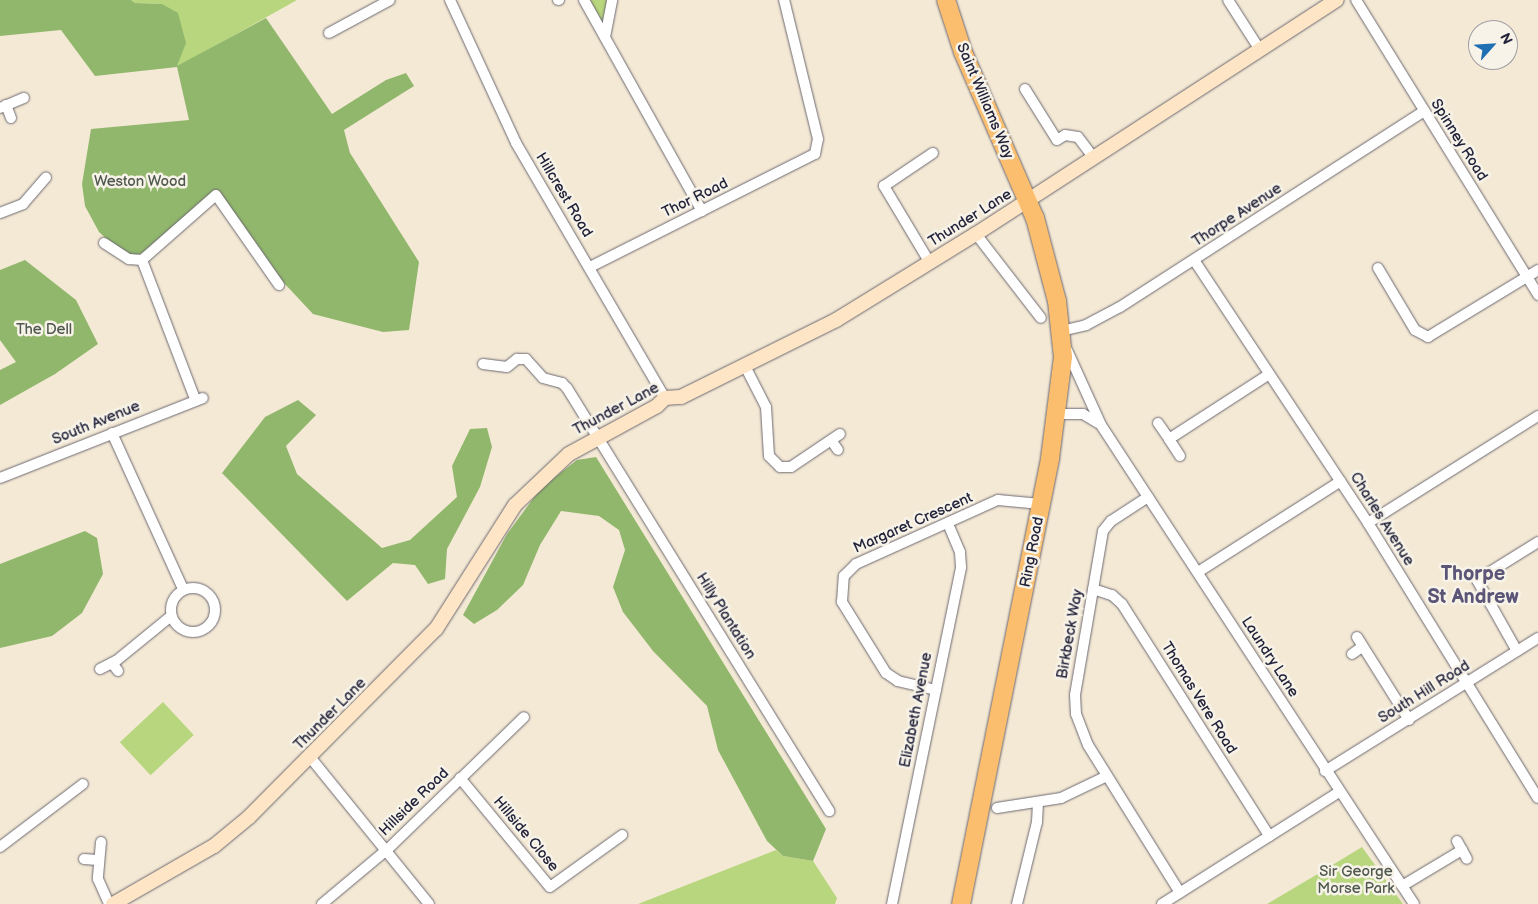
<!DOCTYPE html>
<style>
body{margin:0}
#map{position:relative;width:1538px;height:904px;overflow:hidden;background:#f4e9d5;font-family:"Balsamiq Sans",sans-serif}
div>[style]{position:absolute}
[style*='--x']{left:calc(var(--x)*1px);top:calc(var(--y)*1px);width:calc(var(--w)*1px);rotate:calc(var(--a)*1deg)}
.green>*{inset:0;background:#b7d67d;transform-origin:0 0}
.forest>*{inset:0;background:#91b76c}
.roads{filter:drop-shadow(0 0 1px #6c6871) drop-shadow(0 0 1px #6c6871)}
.street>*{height:10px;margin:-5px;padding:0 5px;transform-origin:5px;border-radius:5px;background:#fff}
.street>.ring{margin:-5px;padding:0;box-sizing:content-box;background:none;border:10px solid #fff;border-radius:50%}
.secondary>*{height:14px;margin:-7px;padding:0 7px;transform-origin:7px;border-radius:7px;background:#fde5c5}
.highway>*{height:18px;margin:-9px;padding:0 9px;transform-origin:9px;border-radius:9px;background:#fabe6e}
span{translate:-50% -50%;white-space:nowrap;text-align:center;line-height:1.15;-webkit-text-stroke:5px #f7f3e8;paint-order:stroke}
.street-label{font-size:15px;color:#22223b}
.park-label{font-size:15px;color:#4f584f}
.district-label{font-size:20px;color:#5b5577;font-weight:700}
.north{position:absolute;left:1468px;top:20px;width:50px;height:50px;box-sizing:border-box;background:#f7f3e8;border:1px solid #a29fa3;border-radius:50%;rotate:64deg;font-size:14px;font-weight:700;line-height:20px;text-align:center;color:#22223b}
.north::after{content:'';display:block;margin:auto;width:18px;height:22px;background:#1f6fb2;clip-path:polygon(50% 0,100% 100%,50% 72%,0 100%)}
</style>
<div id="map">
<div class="green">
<i style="clip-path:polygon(131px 0,297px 0,177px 67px,162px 4px,135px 3px)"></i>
<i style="clip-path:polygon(588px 0,609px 0,603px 27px)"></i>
<i style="left:163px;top:702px;width:45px;height:59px;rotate:47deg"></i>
<i style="clip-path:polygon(1362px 847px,1403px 904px,1267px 904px,1316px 875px)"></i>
<i style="clip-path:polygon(776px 850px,783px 856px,813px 861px,837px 898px,835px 904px,638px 904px)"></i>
</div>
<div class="forest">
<i style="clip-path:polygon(0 0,131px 0,135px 3px,162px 4px,178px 13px,186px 43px,177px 66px,266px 18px,332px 114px,386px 80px,406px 73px,414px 86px,344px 130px,350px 153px,419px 262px,409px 330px,383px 332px,313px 314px,284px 283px,219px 191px,145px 251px,136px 256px,123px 254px,99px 232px,85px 206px,82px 184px,91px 129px,189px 120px,177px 67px,95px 76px,61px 30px,0 36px)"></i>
<i style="clip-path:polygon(25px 260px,76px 300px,98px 344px,55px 374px,0 405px,0 370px,16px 362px,0 340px,0 270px)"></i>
<i style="clip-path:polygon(298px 400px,316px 415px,286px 446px,297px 474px,382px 548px,410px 540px,457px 497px,452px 466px,470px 429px,487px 428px,492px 447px,480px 487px,447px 549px,445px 579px,428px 584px,415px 565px,393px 563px,347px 601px,222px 473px,265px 417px)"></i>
<i style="clip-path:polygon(596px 457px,826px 829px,813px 861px,783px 856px,767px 841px,718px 750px,707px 706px,653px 651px,623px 612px,613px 587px,625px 550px,619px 530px,599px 516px,561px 511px,540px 545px,523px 585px,497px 610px,474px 624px,463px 615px,507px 534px,541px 488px,577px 460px)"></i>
<i style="clip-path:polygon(85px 531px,97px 538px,103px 574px,82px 613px,52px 636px,0 648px,0 564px)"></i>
</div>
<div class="roads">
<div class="street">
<i style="--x:450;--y:0;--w:157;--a:65.2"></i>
<i style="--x:516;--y:143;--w:295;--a:59.7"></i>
<i style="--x:558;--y:0;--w:1;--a:0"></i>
<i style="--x:584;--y:0;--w:242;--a:60.8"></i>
<i style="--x:1228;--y:0;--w:59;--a:57.4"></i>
<i style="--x:1356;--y:0;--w:347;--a:58.3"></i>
<i style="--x:329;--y:33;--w:69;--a:-28.4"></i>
<i style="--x:605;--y:37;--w:38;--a:-79"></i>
<i style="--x:1025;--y:89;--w:60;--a:57.9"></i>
<i style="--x:1057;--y:140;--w:9;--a:-32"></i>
<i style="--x:1065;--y:135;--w:13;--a:9"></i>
<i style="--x:1078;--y:137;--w:25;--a:53"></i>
<i style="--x:6;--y:105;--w:14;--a:69"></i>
<i style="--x:0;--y:108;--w:26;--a:-23"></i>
<i style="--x:0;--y:213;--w:25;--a:-21"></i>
<i style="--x:23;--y:204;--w:35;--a:-49"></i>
<i style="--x:976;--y:234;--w:106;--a:52.3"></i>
<i style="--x:104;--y:243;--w:30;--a:33"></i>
<i style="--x:129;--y:259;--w:13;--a:4"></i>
<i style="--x:142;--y:260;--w:98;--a:-41.3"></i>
<i style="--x:216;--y:195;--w:110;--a:55"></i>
<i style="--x:142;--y:260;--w:149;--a:69.1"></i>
<i style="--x:1194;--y:260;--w:315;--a:56.5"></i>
<i style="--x:1368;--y:523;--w:323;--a:58.3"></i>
<i style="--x:930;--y:263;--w:90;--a:-120.9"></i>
<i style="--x:884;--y:186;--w:59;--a:-34"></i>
<i style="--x:590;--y:267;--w:252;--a:-26.7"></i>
<i style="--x:815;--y:154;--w:15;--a:-79"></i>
<i style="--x:818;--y:139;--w:143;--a:-103.7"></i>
<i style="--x:1378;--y:268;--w:72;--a:59.2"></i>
<i style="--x:1415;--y:330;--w:15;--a:28"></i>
<i style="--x:1428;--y:337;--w:129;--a:-31.3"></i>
<i style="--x:1062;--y:337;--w:6;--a:-99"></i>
<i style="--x:1061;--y:331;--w:26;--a:-13"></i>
<i style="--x:1086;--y:325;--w:38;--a:-28"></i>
<i style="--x:1120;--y:307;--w:362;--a:-32.8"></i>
<i style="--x:1067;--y:350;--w:82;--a:65.6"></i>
<i style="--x:1101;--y:425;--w:572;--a:56.84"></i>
<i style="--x:483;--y:364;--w:24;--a:7"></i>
<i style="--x:507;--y:367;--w:13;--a:-39"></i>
<i style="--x:517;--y:359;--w:9;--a:0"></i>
<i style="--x:526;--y:359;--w:25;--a:48"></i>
<i style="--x:543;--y:378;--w:20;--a:15"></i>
<i style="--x:562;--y:383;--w:7;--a:45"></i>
<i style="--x:567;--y:388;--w:498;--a:58.2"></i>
<i style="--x:745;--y:366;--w:46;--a:62.9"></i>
<i style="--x:766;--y:407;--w:49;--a:86.5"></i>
<i style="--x:769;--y:456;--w:16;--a:45"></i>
<i style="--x:780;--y:467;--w:11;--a:0"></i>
<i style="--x:791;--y:467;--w:59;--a:-34"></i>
<i style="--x:1058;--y:414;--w:25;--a:0"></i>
<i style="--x:1083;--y:414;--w:17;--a:31"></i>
<i style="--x:1158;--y:423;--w:19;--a:55"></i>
<i style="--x:112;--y:433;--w:171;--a:65.5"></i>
<i style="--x:831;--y:440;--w:12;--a:55"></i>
<i style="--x:1180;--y:456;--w:20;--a:-123"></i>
<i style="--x:1169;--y:439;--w:118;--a:-32.9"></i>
<i style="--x:0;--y:478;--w:218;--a:-21.5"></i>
<i style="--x:1148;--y:497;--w:44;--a:147"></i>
<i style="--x:1111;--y:521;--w:13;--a:129"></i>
<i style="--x:1103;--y:531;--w:166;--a:99.7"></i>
<i style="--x:1075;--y:695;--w:19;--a:87"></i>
<i style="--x:1076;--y:714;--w:33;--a:69"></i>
<i style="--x:1088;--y:745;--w:174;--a:58.1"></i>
<i style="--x:1368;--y:523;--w:201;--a:-32.2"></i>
<i style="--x:1198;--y:572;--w:169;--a:-32.5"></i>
<i class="ring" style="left:171px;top:588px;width:34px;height:34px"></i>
<i style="--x:1093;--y:589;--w:20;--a:18"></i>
<i style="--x:1112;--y:595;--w:13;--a:42"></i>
<i style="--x:1122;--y:604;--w:275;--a:57.6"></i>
<i style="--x:1357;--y:637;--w:98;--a:57.9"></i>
<i style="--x:1517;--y:651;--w:81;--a:-119.4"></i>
<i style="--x:1477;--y:580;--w:72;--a:-31.9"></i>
<i style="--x:1352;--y:654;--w:12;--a:-35"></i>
<i style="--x:112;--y:663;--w:10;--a:53"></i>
<i style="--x:100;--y:669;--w:18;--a:-27"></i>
<i style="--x:116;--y:661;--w:71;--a:-39.3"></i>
<i style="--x:936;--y:690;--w:39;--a:-167"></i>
<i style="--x:898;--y:681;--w:14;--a:-146"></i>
<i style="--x:886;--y:673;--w:84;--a:-121.8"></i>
<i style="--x:842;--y:602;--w:26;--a:-86"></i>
<i style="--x:844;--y:576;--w:17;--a:-45"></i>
<i style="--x:856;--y:564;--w:156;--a:-24.3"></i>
<i style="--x:998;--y:500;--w:43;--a:5.3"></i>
<i style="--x:310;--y:757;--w:189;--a:51"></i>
<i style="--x:1325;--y:771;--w:251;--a:-32"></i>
<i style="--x:460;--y:778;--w:141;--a:50.5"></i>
<i style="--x:550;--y:887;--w:89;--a:-35.8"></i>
<i style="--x:997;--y:808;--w:65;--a:-8.9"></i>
<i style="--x:1061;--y:798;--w:51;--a:-25.6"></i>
<i style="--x:1457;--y:841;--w:10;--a:61"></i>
<i style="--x:101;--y:842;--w:37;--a:95"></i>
<i style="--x:98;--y:879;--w:27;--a:66"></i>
<i style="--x:0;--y:847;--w:104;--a:-37.2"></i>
<i style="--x:84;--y:859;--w:13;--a:4"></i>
<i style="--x:1402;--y:886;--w:70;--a:-31"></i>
<i style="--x:1462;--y:850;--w:10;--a:61"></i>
<i style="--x:322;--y:904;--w:87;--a:-39.9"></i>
<i style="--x:389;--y:848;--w:188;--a:-44.1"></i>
<i style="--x:892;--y:904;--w:344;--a:-78.4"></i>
<i style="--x:961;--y:567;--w:15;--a:-94"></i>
<i style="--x:960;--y:552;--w:30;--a:-113"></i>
<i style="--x:1017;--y:904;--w:84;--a:-76.3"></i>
<i style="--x:1037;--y:822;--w:18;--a:-87"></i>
<i style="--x:1162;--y:904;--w:209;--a:-32.3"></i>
</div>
<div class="secondary">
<i style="--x:113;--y:904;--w:116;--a:-29.9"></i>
<i style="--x:214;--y:846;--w:45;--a:-39.6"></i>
<i style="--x:249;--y:817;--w:265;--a:-45.2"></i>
<i style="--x:436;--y:629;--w:147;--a:-57.5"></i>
<i style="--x:515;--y:505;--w:74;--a:-43.4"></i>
<i style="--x:569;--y:454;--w:100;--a:-28.6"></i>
<i style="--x:657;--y:406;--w:11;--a:-45"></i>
<i style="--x:665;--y:398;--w:16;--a:-4"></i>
<i style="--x:681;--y:397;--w:173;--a:-26.4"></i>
<i style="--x:836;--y:320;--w:164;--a:-31.6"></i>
<i style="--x:976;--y:234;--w:430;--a:-33"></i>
</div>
<div class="highway">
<i style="--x:946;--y:0;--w:55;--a:71.9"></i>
<i style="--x:963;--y:52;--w:181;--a:66.6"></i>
<i style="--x:1035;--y:218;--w:86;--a:75.2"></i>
<i style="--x:1057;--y:301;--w:56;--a:83.9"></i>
<i style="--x:1063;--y:357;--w:103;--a:97.3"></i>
<i style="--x:1050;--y:459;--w:454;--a:101.3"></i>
</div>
</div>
<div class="street-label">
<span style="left:985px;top:101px;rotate:67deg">Saint Williams Way</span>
<span style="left:1459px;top:140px;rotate:58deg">Spinney Road</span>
<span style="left:564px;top:195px;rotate:59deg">Hillcrest Road</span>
<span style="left:695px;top:198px;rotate:-26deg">Thor Road</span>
<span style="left:1237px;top:215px;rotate:-33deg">Thorpe Avenue</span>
<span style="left:970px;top:218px;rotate:-32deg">Thunder Lane</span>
<span style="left:616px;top:409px;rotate:-28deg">Thunder Lane</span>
<span style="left:96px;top:423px;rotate:-22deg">South Avenue</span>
<span style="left:1382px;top:519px;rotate:58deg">Charles Avenue</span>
<span style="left:913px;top:523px;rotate:-24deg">Margaret Crescent</span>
<span style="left:1032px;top:552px;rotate:-79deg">Ring Road</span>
<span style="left:726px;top:616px;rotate:58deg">Hilly Plantation</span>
<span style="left:1070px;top:634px;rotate:-80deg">Birkbeck Way</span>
<span style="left:1270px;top:657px;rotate:57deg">Laundry Lane</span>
<span style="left:1424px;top:692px;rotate:-32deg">South Hill Road</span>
<span style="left:1199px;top:698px;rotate:58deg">Thomas Vere Road</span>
<span style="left:916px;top:710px;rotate:-79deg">Elizabeth Avenue</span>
<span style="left:330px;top:714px;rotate:-45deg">Thunder Lane</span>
<span style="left:414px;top:802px;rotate:-44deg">Hillside Road</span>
<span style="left:526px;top:834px;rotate:50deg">Hillside Close</span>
</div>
<div class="park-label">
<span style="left:140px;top:182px">Weston Wood</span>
<span style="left:44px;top:330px">The Dell</span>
<span style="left:1356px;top:880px">Sir George<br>Morse Park</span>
</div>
<div class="district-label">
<span style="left:1473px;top:586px">Thorpe<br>St Andrew</span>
</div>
<div class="north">N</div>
</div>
